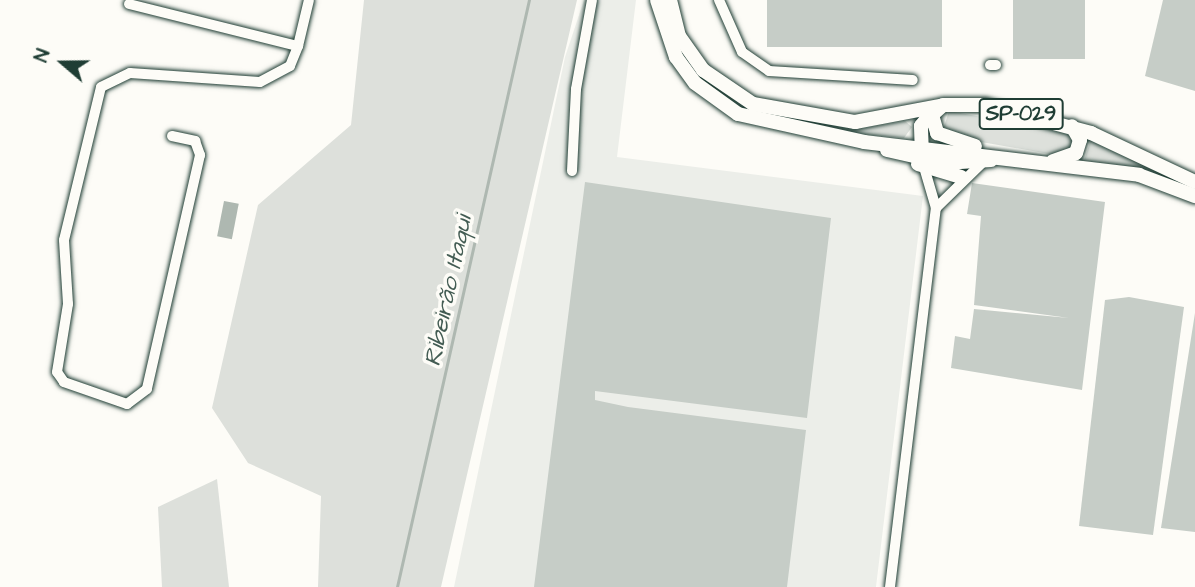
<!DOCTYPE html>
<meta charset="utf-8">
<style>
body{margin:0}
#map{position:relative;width:1195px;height:587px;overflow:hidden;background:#fdfcf7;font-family:"Architects Daughter",sans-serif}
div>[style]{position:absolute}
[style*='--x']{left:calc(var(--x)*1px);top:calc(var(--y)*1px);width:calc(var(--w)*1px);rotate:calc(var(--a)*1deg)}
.built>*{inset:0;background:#eceee9}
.green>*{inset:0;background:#dde0db}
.water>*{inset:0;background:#aeb8b1;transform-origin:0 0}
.stream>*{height:2.5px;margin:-1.25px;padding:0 1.25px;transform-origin:1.25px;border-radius:1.25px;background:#aeb8b1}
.building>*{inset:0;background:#c6cdc7;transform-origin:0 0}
.roads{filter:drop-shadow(0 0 2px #1f3d34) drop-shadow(0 0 2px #1f3d34)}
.minor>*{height:10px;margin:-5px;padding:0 5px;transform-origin:5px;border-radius:5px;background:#fdfcf7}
.highway>*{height:14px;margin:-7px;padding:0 7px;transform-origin:7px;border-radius:7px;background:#fdfcf7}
span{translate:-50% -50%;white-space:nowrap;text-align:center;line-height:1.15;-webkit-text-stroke:7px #fdfcf7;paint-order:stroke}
.shield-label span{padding:2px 5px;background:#fdfcf7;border:2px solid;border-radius:5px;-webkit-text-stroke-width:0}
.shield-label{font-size:21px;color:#1f3d34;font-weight:700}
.water-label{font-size:24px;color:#435c53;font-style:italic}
.north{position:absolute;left:28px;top:28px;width:70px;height:70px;-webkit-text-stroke:5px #fdfcf7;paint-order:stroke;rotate:290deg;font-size:19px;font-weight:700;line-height:28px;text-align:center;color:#1f3d34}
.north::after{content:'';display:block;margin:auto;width:24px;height:32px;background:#1f3d34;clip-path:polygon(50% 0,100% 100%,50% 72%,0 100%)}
</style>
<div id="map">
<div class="built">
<i style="clip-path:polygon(584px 0,636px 0,617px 157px,923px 196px,876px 587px,454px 587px,565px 57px)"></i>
</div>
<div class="green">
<i style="clip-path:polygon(364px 0,577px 0,441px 587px,318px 587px,321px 496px,248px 463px,212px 408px,258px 205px,351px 125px)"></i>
<i style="clip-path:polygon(949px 111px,1060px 131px,1070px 136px,1073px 148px,1055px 155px,970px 140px,944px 127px)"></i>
<i style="clip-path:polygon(905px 121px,912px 127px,904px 138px,843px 132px)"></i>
<i style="clip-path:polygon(1091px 139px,1163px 171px,1083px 164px)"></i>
<i style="clip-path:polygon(217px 479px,229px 587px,162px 587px,158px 507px)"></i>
</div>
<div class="water">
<i style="left:224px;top:201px;width:15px;height:36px;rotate:11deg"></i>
</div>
<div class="stream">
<i style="--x:397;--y:587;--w:602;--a:-77.33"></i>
</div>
<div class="building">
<i style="left:767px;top:0;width:175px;height:47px"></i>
<i style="left:1013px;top:0;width:72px;height:59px"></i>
<i style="clip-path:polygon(1163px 0,1195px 0,1195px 91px,1145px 76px)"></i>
<i style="clip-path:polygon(585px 182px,831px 218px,807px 418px,595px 391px,595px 400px,628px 407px,806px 430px,787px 587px,534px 587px)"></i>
<i style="clip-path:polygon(972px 183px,1105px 202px,1082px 390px,951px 368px,955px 336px,970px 339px,974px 309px,1069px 318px,974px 305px,981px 216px,967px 214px)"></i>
<i style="clip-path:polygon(1129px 297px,1184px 307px,1153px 535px,1079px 526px,1105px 300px)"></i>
<i style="clip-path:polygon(1195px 313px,1195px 532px,1161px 528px)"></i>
</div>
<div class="roads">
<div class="minor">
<i style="--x:719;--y:0;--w:57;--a:66.1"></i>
<i style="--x:742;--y:52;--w:33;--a:35"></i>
<i style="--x:769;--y:71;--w:144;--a:3.6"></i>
<i style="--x:129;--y:4;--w:174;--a:14"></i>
<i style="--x:298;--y:46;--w:47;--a:-76.6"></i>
<i style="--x:990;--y:65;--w:6;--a:0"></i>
<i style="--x:172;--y:136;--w:24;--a:12"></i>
<i style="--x:195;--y:141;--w:15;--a:70"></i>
<i style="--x:200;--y:155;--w:240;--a:102.8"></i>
<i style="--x:147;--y:389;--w:25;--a:143"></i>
<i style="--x:127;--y:404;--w:67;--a:-160.8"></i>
<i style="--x:64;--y:382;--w:12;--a:-125"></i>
<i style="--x:57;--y:372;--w:69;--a:-80.8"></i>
<i style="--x:68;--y:304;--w:64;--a:-93.6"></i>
<i style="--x:64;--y:240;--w:157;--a:-76.4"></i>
<i style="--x:101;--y:87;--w:32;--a:-26"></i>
<i style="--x:130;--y:73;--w:130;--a:4"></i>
<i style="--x:260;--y:82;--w:34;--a:-28"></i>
<i style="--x:290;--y:66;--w:22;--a:-68"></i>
<i style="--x:572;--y:171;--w:82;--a:-87.2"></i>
<i style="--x:576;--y:89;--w:90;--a:-79.8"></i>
<i style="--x:936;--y:208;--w:66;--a:-44.4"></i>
<i style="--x:890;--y:587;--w:382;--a:-83.1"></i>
<i style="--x:936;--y:208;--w:43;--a:-106.3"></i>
</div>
<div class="highway">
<i style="--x:657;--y:0;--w:60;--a:71.6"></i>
<i style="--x:676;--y:57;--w:32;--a:54"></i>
<i style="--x:695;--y:83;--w:53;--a:35.8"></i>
<i style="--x:738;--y:114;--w:129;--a:12.5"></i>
<i style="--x:864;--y:142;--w:277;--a:6.8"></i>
<i style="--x:1139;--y:175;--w:60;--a:20.6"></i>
<i style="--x:670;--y:0;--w:37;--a:76"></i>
<i style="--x:679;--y:36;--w:42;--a:54.8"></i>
<i style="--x:703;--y:70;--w:60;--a:34.2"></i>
<i style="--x:753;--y:104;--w:104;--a:10"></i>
<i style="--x:855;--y:122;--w:92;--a:-10.7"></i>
<i style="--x:945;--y:105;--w:40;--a:0"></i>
<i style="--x:985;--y:105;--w:110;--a:14.8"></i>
<i style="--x:1091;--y:133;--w:115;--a:25.2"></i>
<i style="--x:943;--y:105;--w:15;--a:138"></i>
<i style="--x:932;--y:115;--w:19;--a:74"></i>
<i style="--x:937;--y:133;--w:40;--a:18.9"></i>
<i style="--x:887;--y:150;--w:59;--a:12.6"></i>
<i style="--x:945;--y:163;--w:46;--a:-3.7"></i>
<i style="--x:922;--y:156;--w:30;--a:-92"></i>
<i style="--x:921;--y:126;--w:19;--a:-51"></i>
<i style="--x:1053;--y:161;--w:24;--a:-19"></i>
<i style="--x:1076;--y:153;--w:14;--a:-73"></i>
<i style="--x:1080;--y:140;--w:16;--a:-120"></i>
<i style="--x:918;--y:164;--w:45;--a:16.8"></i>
</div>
</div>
<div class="shield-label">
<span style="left:1021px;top:114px">SP-029</span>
</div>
<div class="water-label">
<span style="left:449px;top:291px;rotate:-78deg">Ribeirão Itaqui</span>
</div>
<div class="north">N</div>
</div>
